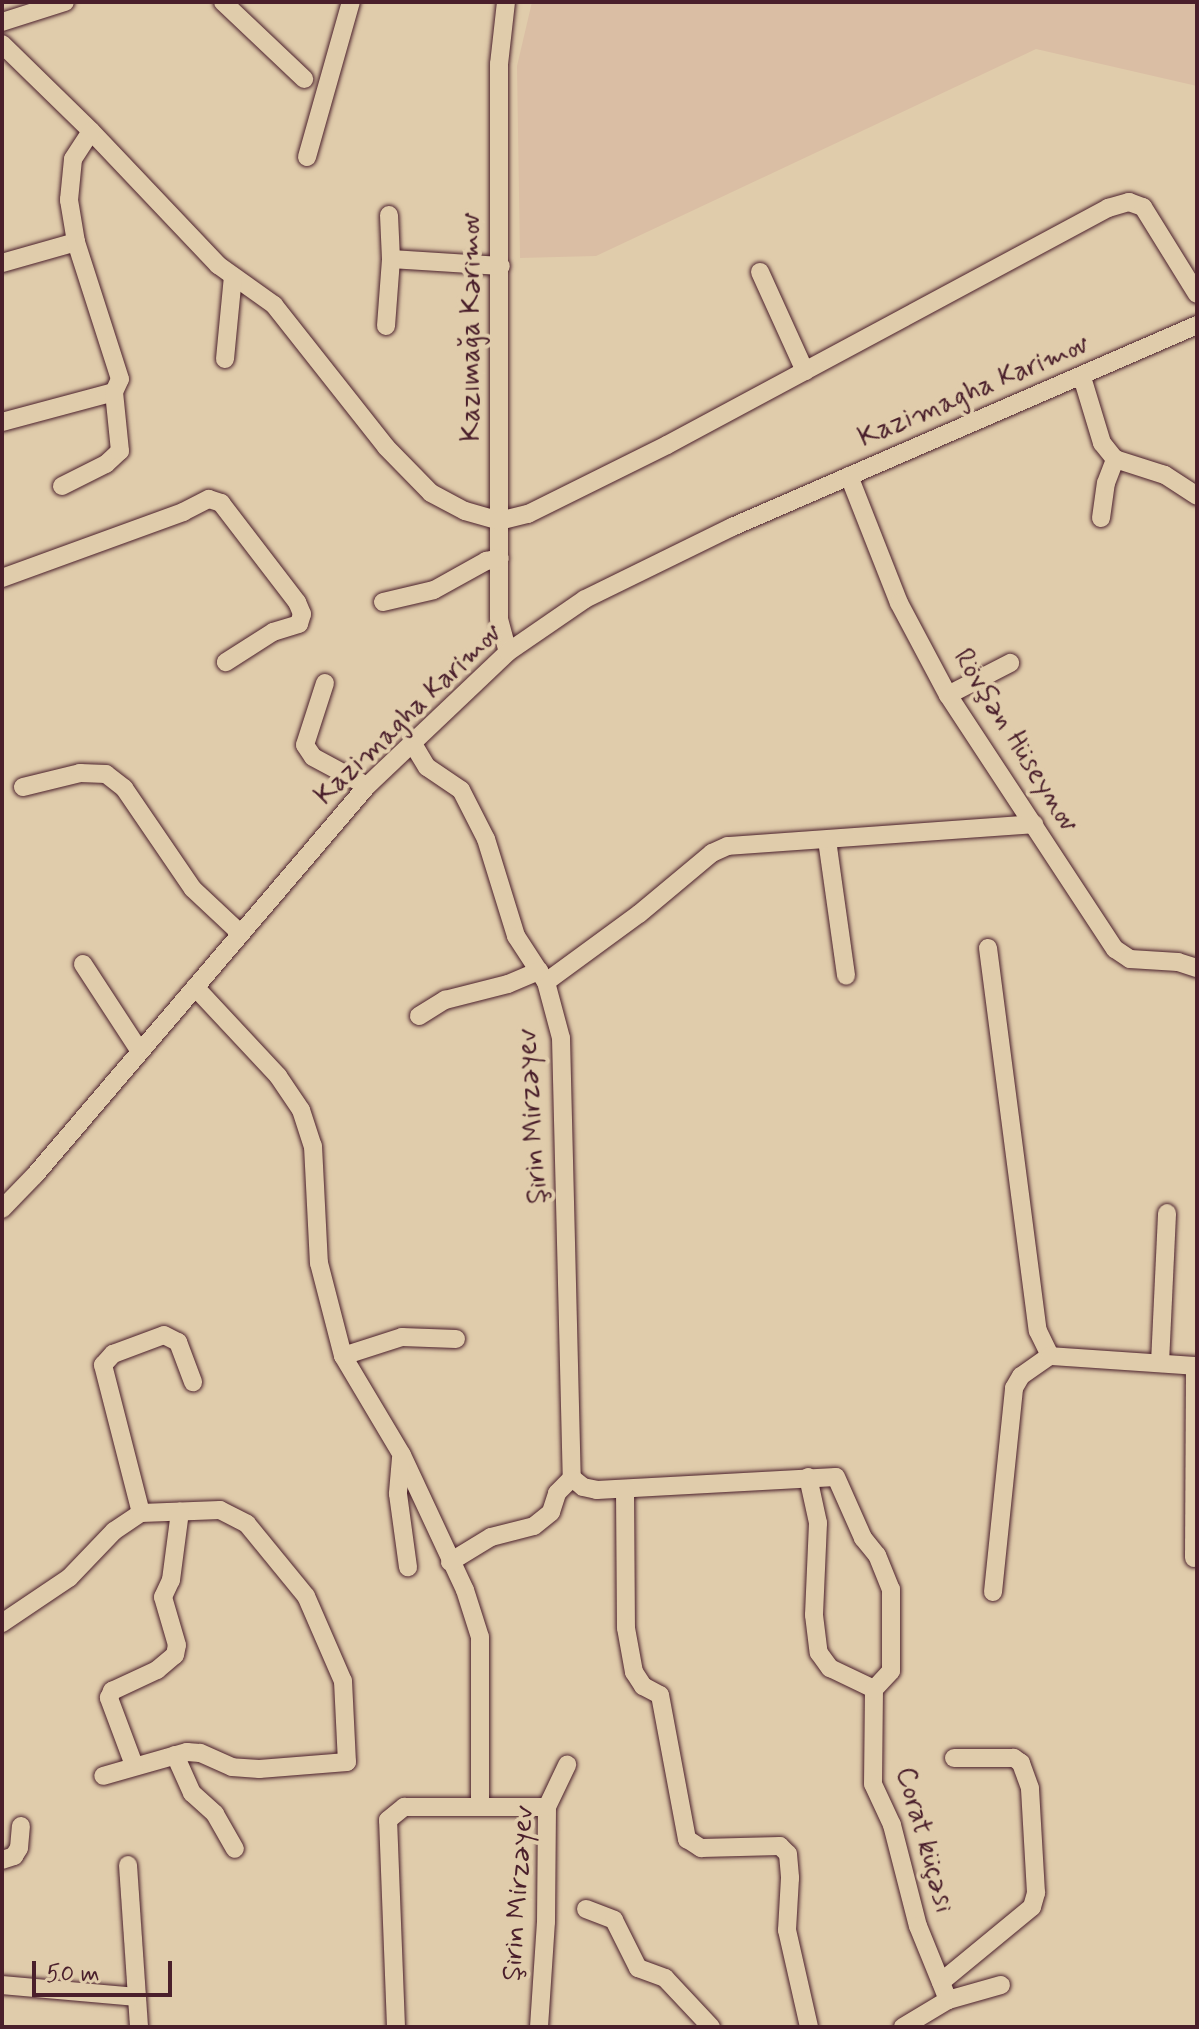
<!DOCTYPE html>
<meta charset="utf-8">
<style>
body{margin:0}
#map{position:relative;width:1199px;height:2029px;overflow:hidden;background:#e0ccab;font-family:Mynerve,sans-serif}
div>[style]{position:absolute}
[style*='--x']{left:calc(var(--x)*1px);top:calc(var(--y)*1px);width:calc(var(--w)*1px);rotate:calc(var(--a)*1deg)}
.built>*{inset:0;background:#dabea4}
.roads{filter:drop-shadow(0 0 2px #4a1f2b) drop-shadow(0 0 2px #4a1f2b)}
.minor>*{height:18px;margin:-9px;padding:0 9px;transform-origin:9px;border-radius:9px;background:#e0ccab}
span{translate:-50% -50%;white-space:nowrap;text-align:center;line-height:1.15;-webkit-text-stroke:8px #e0ccab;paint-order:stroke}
.street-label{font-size:28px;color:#4a1f2b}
.frame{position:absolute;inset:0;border:4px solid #4a1f2b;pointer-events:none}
.scale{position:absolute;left:32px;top:1961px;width:140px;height:36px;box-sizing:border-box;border:4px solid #4a1f2b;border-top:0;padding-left:10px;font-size:24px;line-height:28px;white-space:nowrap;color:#4a1f2b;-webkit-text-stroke:6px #e0ccab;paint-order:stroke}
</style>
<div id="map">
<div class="built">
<i style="clip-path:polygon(532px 2px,1197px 2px,1197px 86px,1036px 49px,596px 256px,520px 258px,517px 66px)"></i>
</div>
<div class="roads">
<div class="minor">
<i style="--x:223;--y:2;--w:112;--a:43.5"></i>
<i style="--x:506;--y:2;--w:62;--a:96.4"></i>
<i style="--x:499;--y:64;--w:555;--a:90"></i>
<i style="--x:499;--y:619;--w:34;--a:75"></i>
<i style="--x:2;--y:22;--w:66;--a:-17.6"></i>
<i style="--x:2;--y:44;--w:124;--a:44.3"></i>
<i style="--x:91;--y:131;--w:185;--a:46.5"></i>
<i style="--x:218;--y:265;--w:69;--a:35.5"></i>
<i style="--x:274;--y:305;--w:181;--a:51.7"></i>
<i style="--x:386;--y:447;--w:64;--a:45.6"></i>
<i style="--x:431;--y:493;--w:38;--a:28"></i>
<i style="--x:465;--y:511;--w:35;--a:16"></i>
<i style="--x:499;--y:521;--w:30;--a:-14"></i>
<i style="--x:528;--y:514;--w:155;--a:-26.4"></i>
<i style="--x:667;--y:445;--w:501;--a:-28.25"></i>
<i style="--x:1108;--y:208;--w:22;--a:-16"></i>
<i style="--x:1129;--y:202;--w:15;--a:20"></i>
<i style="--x:1143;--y:207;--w:102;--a:58.2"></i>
<i style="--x:307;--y:157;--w:161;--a:-74.2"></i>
<i style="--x:391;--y:259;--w:110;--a:3.6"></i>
<i style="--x:2;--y:263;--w:77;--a:-15.8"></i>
<i style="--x:760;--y:272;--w:109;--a:65.6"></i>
<i style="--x:386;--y:326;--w:67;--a:-85.7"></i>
<i style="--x:391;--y:259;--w:44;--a:-92.6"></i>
<i style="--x:225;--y:359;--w:83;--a:-84.5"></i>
<i style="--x:1082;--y:377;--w:69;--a:73.1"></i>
<i style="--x:1102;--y:443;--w:21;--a:51"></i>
<i style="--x:1115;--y:459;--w:52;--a:17.7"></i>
<i style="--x:1165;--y:475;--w:38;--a:33"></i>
<i style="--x:2;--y:422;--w:116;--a:-15"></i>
<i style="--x:849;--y:476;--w:136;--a:68.5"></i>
<i style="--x:899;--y:603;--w:104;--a:62"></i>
<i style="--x:948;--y:695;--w:304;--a:56.7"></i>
<i style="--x:1115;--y:949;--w:18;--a:34"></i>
<i style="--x:1130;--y:959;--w:48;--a:3.6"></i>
<i style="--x:1178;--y:962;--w:20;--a:18"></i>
<i style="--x:62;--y:486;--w:49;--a:-26.6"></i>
<i style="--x:106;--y:464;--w:19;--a:-43"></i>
<i style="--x:120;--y:451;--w:59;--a:-95.8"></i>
<i style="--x:114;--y:392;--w:14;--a:-65"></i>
<i style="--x:120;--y:379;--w:144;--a:-107.8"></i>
<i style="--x:76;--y:242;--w:43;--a:-99.5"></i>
<i style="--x:69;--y:200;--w:41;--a:-84.4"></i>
<i style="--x:73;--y:159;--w:33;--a:-57"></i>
<i style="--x:1101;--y:518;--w:35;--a:-82"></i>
<i style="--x:1106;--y:483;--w:26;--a:-69"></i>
<i style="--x:2;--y:578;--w:193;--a:-20"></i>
<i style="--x:183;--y:512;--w:29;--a:-27"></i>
<i style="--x:209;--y:499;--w:13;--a:18"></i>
<i style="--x:221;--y:503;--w:125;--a:52.5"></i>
<i style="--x:297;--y:602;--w:13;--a:67"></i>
<i style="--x:302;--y:614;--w:10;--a:107"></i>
<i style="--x:299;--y:624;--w:27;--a:163"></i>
<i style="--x:273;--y:632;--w:56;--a:147.4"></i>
<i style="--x:383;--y:602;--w:52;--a:-13.2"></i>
<i style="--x:434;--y:590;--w:60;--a:-29.1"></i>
<i style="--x:486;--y:561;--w:14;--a:-12"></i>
<i style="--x:325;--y:683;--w:65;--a:107.9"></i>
<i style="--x:305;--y:745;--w:14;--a:56"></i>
<i style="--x:313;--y:757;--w:61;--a:28.2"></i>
<i style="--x:948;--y:695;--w:70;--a:-27.3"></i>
<i style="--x:413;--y:744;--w:27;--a:59"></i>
<i style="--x:427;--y:767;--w:41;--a:34.1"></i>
<i style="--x:461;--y:790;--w:55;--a:63"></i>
<i style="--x:486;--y:839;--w:102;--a:72.8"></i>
<i style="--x:516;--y:936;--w:55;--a:56.9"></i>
<i style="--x:546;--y:982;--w:58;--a:75"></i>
<i style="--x:561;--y:1038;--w:440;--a:88.6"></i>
<i style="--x:23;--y:787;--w:59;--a:-13.8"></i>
<i style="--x:80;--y:773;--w:26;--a:2"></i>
<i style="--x:106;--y:774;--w:23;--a:38"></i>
<i style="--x:124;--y:788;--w:122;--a:55.7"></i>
<i style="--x:193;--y:889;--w:64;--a:43.1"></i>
<i style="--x:827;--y:840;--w:137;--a:82"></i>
<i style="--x:988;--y:948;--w:386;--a:82.6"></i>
<i style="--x:1038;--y:1331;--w:28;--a:64"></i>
<i style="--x:83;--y:964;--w:103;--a:56.9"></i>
<i style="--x:546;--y:982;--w:115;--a:-36.2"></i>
<i style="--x:639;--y:914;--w:95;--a:-39.9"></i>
<i style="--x:712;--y:853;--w:17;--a:-24"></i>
<i style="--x:728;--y:846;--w:307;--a:-4.1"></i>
<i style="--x:195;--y:987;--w:122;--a:47"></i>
<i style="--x:278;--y:1076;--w:41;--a:55.9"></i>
<i style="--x:301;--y:1110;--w:38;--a:72"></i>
<i style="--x:313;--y:1146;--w:117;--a:87.1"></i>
<i style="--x:319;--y:1263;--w:96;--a:75.5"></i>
<i style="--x:343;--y:1356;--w:115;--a:59.2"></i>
<i style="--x:402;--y:1455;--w:149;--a:65"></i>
<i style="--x:465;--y:1590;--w:49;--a:72.3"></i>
<i style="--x:480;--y:1637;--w:170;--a:90"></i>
<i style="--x:419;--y:1016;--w:31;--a:-32"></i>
<i style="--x:445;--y:1000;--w:65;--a:-14.3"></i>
<i style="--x:508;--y:984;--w:34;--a:-23"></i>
<i style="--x:2;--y:1209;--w:47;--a:-45.9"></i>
<i style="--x:35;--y:1175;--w:511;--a:-49.52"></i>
<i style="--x:367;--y:786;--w:195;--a:-43.5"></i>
<i style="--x:508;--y:652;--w:93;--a:-34.5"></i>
<i style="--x:585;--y:599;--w:164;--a:-26.1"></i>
<i style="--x:732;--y:527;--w:507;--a:-23.48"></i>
<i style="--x:343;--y:1356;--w:62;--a:-17.9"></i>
<i style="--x:402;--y:1337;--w:54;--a:2.1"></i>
<i style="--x:1160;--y:1363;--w:150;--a:-87.3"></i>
<i style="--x:401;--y:1458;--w:36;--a:95"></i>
<i style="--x:398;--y:1494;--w:74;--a:82.2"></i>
<i style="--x:808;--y:1477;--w:47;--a:77.7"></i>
<i style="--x:818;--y:1523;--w:92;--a:92.5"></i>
<i style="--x:814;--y:1615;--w:38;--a:83"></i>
<i style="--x:819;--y:1653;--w:19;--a:54"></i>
<i style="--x:830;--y:1668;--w:49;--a:25.5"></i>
<i style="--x:874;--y:1689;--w:95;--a:90.6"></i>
<i style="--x:873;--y:1784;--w:45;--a:65.1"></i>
<i style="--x:892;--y:1825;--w:104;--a:75.6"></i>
<i style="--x:918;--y:1926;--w:80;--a:67.9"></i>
<i style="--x:572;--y:1478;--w:14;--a:39"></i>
<i style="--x:583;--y:1487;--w:14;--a:12"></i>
<i style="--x:597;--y:1490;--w:239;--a:-3.1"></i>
<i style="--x:836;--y:1477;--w:67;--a:66.1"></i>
<i style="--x:863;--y:1538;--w:22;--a:51"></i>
<i style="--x:877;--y:1555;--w:37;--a:68"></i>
<i style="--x:891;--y:1589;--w:82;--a:90"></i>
<i style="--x:891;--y:1671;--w:25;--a:133"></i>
<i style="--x:625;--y:1489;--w:139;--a:89.6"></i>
<i style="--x:626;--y:1628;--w:45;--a:79.7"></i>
<i style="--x:634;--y:1672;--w:17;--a:57"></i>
<i style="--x:643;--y:1686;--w:19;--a:28"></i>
<i style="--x:660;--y:1695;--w:147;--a:79.4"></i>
<i style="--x:687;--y:1839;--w:17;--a:33"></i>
<i style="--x:701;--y:1848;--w:79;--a:-1.5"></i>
<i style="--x:780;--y:1846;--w:11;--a:45"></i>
<i style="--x:788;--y:1854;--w:24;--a:85"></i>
<i style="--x:790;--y:1878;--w:52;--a:93.3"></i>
<i style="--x:787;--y:1930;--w:99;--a:77.2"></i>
<i style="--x:141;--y:1513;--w:153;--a:-104.4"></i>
<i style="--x:103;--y:1365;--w:15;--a:-48"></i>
<i style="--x:113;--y:1354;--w:54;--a:-20.4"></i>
<i style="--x:164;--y:1335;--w:16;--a:27"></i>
<i style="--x:178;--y:1342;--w:43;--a:69.4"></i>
<i style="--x:1194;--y:1558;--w:192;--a:-89.7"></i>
<i style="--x:450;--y:1562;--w:48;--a:-31.4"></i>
<i style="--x:491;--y:1537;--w:44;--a:-14.3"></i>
<i style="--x:534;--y:1526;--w:22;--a:-39"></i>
<i style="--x:551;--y:1512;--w:20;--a:-72"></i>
<i style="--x:557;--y:1493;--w:21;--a:-45"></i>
<i style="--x:993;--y:1592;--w:205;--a:-84.1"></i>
<i style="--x:1014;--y:1388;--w:14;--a:-60"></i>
<i style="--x:1021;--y:1376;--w:35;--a:-35"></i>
<i style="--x:1050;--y:1356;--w:147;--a:3.9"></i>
<i style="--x:2;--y:1623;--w:81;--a:-33.9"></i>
<i style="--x:69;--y:1578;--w:65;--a:-46.2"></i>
<i style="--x:114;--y:1531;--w:32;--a:-34"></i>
<i style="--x:141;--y:1513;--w:79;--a:-2.2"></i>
<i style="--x:220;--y:1510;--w:30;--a:27"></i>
<i style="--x:247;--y:1524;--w:93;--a:50.7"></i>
<i style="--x:306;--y:1596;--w:93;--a:66.5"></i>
<i style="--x:343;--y:1681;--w:81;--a:87.2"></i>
<i style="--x:347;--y:1762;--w:88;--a:175.5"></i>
<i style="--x:259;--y:1769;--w:27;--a:-176"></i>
<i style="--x:232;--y:1767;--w:35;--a:-156"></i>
<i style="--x:200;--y:1753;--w:13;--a:-176"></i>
<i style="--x:187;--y:1752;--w:87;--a:164.1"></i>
<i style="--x:175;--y:1755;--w:42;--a:65.9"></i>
<i style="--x:192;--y:1793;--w:31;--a:42"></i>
<i style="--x:215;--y:1814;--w:40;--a:60.3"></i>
<i style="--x:134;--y:1765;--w:72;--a:-110.5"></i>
<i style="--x:109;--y:1698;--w:8;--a:-67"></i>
<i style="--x:112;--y:1691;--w:50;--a:-25"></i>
<i style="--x:157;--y:1670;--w:23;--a:-40"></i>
<i style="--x:175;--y:1655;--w:10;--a:-79"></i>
<i style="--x:177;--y:1645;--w:50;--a:-106.3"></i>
<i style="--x:163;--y:1597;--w:19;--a:-65"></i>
<i style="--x:171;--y:1580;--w:69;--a:-82.5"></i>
<i style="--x:2;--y:1860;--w:13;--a:-18"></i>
<i style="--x:14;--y:1856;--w:9;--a:-58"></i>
<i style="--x:19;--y:1848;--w:22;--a:-85"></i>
<i style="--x:128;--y:1865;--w:162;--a:86.1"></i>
<i style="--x:586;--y:1909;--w:30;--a:21"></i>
<i style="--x:614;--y:1920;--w:54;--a:63.4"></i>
<i style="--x:638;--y:1968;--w:29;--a:20"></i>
<i style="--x:665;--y:1978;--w:67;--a:46.8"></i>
<i style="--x:941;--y:1982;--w:118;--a:-39.5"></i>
<i style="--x:1032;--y:1907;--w:15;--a:-74"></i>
<i style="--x:1036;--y:1893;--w:105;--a:-93.3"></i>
<i style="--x:1030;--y:1788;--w:27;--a:-110"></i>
<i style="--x:1021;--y:1763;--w:9;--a:-144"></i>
<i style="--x:1014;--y:1758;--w:60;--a:180"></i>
<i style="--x:2;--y:1985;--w:135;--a:5.1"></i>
<i style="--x:396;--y:2027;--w:207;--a:-92.2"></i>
<i style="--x:388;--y:1820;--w:21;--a:-39"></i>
<i style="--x:404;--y:1807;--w:143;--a:0"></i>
<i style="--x:539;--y:2027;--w:105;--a:-86.2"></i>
<i style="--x:546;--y:1922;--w:115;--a:-89.5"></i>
<i style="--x:547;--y:1807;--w:47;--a:-64.5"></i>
<i style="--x:903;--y:2027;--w:52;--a:-31"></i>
<i style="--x:948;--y:2000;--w:55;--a:-15.8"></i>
</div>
</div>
<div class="street-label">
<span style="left:472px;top:327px;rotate:-90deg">Kazımağa Kərimov</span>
<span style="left:974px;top:392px;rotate:-23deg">Kazimagha Karimov</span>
<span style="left:409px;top:715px;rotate:-44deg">Kazimagha Karimov</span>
<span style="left:1015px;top:741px;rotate:58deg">Rövşən Hüseynov</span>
<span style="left:533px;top:1116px;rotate:-94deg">Şirin Mirzəyev</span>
<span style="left:924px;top:1840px;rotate:74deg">Corat küçəsi</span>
<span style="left:519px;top:1893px;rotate:-86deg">Şirin Mirzəyev</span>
</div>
<div class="frame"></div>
<div class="scale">50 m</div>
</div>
